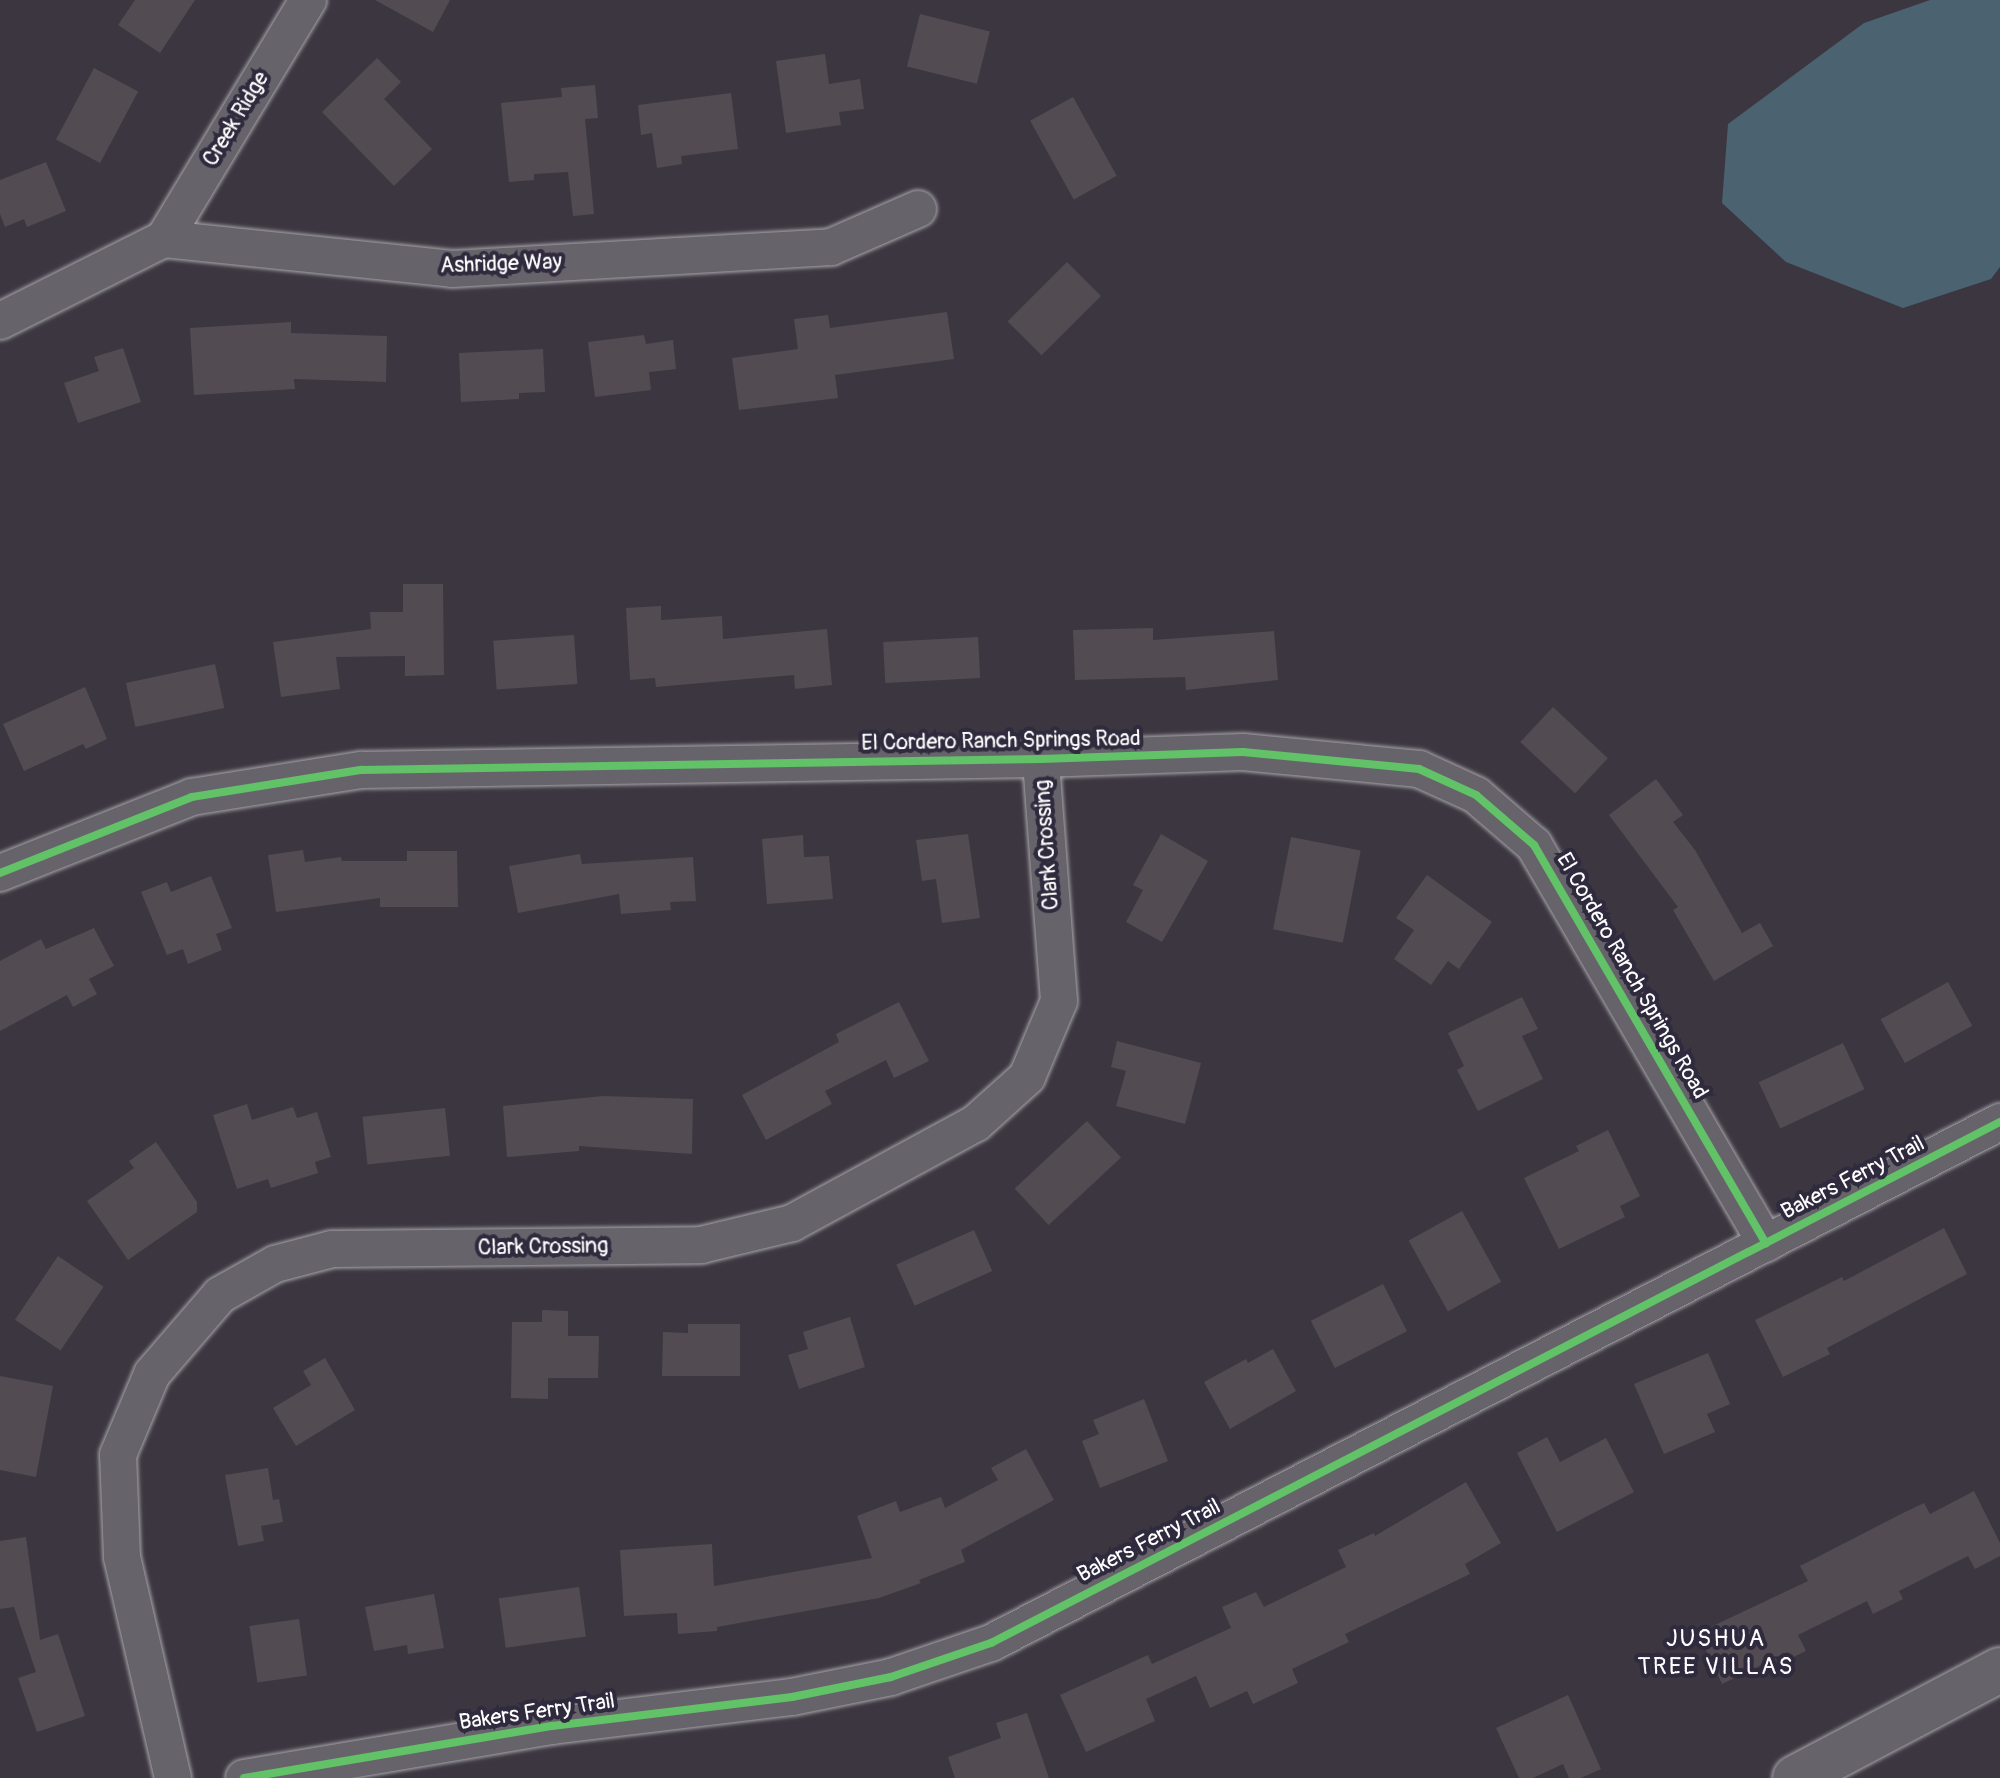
<!DOCTYPE html>
<style>
body{margin:0}
#map{position:relative;width:2000px;height:1778px;overflow:hidden;background:#3b3640;font-family:Pangolin,sans-serif}
div>[style]{position:absolute}
[style*='--x']{left:calc(var(--x)*1px);top:calc(var(--y)*1px);width:calc(var(--w)*1px);rotate:calc(var(--a)*1deg)}
.water>*{inset:0;background:#4b6270}
.building>*{inset:0;background:#524b52;transform-origin:0 0}
.roads{filter:drop-shadow(0 0 2px #a7a5a9) drop-shadow(0 0 2px #a7a5a9)}
.minor>*{height:36px;margin:-18px;padding:0 18px;transform-origin:18px;border-radius:18px;background:#66646a}
.tertiary>*{height:44px;margin:-22px;padding:0 22px;transform-origin:22px;border-radius:22px;background:#66646a}
.cycleway>*{height:8px;margin:-4px;padding:0 4px;transform-origin:4px;border-radius:4px;background:#61c268}
span{translate:-50% -50%;white-space:nowrap;text-align:center;line-height:1.15;-webkit-text-stroke:8px #2f2a3d;paint-order:stroke}
.street-label{font-size:22px;color:#fff}
.neighbourhood-label{font-size:24px;color:#fff;letter-spacing:2px}
</style>
<div id="map">
<div class="water">
<i style="clip-path:polygon(1930px 0,2000px 0,2000px 267px,1991px 279px,1903px 308px,1786px 262px,1722px 203px,1728px 124px,1864px 23px)"></i>
</div>
<div class="building">
<i style="clip-path:polygon(135px 0,195px 0,160px 53px,118px 25px)"></i>
<i style="clip-path:polygon(375px 0,450px 0,433px 32px)"></i>
<i style="left:920px;top:14px;width:72px;height:54px;rotate:14deg"></i>
<i style="clip-path:polygon(825px 54px,829px 84px,860px 79px,864px 109px,839px 112px,841px 125px,786px 133px,776px 61px)"></i>
<i style="clip-path:polygon(377px 58px,401px 82px,384px 99px,432px 149px,394px 186px,322px 112px)"></i>
<i style="left:94px;top:68px;width:50px;height:81px;rotate:28deg"></i>
<i style="clip-path:polygon(595px 85px,598px 118px,585px 119px,594px 214px,573px 216px,568px 172px,534px 174px,534px 180px,509px 182px,501px 103px,562px 97px,561px 88px)"></i>
<i style="clip-path:polygon(731px 93px,738px 149px,681px 156px,682px 164px,657px 168px,652px 133px,641px 135px,638px 105px)"></i>
<i style="left:1073px;top:97px;width:90px;height:49px;rotate:61deg"></i>
<i style="clip-path:polygon(46px 162px,66px 211px,27px 227px,24px 219px,5px 227px,0 214px,0 180px)"></i>
<i style="left:1067px;top:262px;width:48px;height:84px;rotate:45deg"></i>
<i style="clip-path:polygon(947px 312px,954px 359px,835px 375px,838px 398px,739px 410px,732px 358px,798px 349px,794px 319px,828px 315px,830px 328px)"></i>
<i style="clip-path:polygon(291px 322px,291px 333px,387px 336px,386px 382px,294px 379px,295px 389px,194px 395px,190px 328px)"></i>
<i style="clip-path:polygon(644px 335px,646px 344px,673px 340px,676px 369px,649px 372px,651px 390px,595px 397px,588px 342px)"></i>
<i style="clip-path:polygon(123px 348px,141px 402px,78px 423px,64px 383px,99px 371px,94px 357px)"></i>
<i style="clip-path:polygon(543px 349px,545px 392px,519px 393px,519px 399px,461px 402px,459px 353px)"></i>
<i style="clip-path:polygon(403px 584px,443px 584px,444px 675px,405px 676px,405px 656px,336px 657px,340px 689px,281px 697px,273px 642px,371px 629px,370px 612px,403px 612px)"></i>
<i style="clip-path:polygon(661px 606px,661px 620px,722px 616px,723px 639px,827px 629px,832px 685px,795px 689px,794px 675px,656px 687px,655px 678px,630px 680px,626px 608px)"></i>
<i style="clip-path:polygon(1153px 628px,1153px 640px,1274px 631px,1278px 680px,1186px 690px,1185px 677px,1075px 680px,1073px 630px)"></i>
<i style="left:574px;top:635px;width:49px;height:81px;rotate:86deg"></i>
<i style="left:978px;top:637px;width:41px;height:95px;rotate:87deg"></i>
<i style="left:215px;top:664px;width:45px;height:91px;rotate:78deg"></i>
<i style="clip-path:polygon(85px 687px,107px 739px,86px 749px,83px 744px,24px 771px,3px 724px)"></i>
<i style="left:1553px;top:707px;width:75px;height:48px;rotate:43deg"></i>
<i style="clip-path:polygon(1656px 779px,1683px 815px,1673px 822px,1695px 850px,1742px 933px,1760px 923px,1773px 946px,1714px 981px,1673px 910px,1678px 907px,1609px 815px)"></i>
<i style="clip-path:polygon(968px 834px,980px 918px,942px 923px,936px 879px,922px 881px,916px 840px)"></i>
<i style="clip-path:polygon(1161px 834px,1208px 861px,1162px 942px,1126px 922px,1143px 890px,1133px 885px)"></i>
<i style="clip-path:polygon(803px 835px,804px 857px,829px 856px,833px 899px,767px 904px,762px 839px)"></i>
<i style="left:1291px;top:837px;width:71px;height:94px;rotate:11deg"></i>
<i style="clip-path:polygon(303px 850px,305px 862px,341px 857px,342px 861px,407px 861px,407px 851px,457px 851px,458px 907px,380px 907px,380px 898px,276px 912px,268px 855px)"></i>
<i style="clip-path:polygon(580px 854px,582px 864px,693px 857px,696px 901px,670px 902px,671px 910px,621px 914px,619px 894px,518px 913px,509px 866px)"></i>
<i style="clip-path:polygon(1427px 875px,1492px 922px,1459px 969px,1448px 961px,1431px 985px,1394px 959px,1414px 930px,1396px 918px)"></i>
<i style="clip-path:polygon(211px 876px,232px 928px,216px 934px,222px 950px,188px 964px,183px 949px,167px 955px,141px 892px,167px 882px,171px 892px)"></i>
<i style="clip-path:polygon(94px 928px,114px 966px,89px 979px,97px 994px,73px 1007px,67px 995px,0 1031px,0 961px,41px 939px,46px 949px)"></i>
<i style="left:1948px;top:982px;width:50px;height:77px;rotate:61deg"></i>
<i style="clip-path:polygon(1522px 997px,1538px 1029px,1522px 1036px,1543px 1079px,1478px 1111px,1457px 1070px,1464px 1066px,1448px 1033px)"></i>
<i style="clip-path:polygon(899px 1002px,929px 1061px,894px 1078px,886px 1060px,825px 1091px,832px 1104px,766px 1140px,742px 1095px,839px 1042px,836px 1034px)"></i>
<i style="clip-path:polygon(1117px 1041px,1201px 1063px,1185px 1124px,1116px 1106px,1126px 1071px,1111px 1067px)"></i>
<i style="left:1843px;top:1043px;width:51px;height:93px;rotate:65deg"></i>
<i style="clip-path:polygon(603px 1096px,693px 1099px,692px 1154px,579px 1146px,579px 1151px,507px 1157px,503px 1106px)"></i>
<i style="clip-path:polygon(247px 1104px,252px 1120px,293px 1107px,297px 1118px,317px 1112px,331px 1157px,315px 1162px,318px 1173px,271px 1188px,268px 1179px,237px 1189px,213px 1115px)"></i>
<i style="left:445px;top:1108px;width:48px;height:83px;rotate:84deg"></i>
<i style="left:1087px;top:1121px;width:50px;height:99px;rotate:47deg"></i>
<i style="clip-path:polygon(1608px 1130px,1640px 1196px,1620px 1206px,1625px 1217px,1559px 1249px,1524px 1178px,1579px 1151px,1576px 1146px)"></i>
<i style="clip-path:polygon(156px 1142px,197px 1202px,197px 1212px,128px 1260px,87px 1201px,134px 1168px,129px 1161px)"></i>
<i style="left:1462px;top:1211px;width:81px;height:61px;rotate:61deg"></i>
<i style="clip-path:polygon(1944px 1228px,1967px 1274px,1827px 1348px,1830px 1354px,1783px 1377px,1755px 1320px,1842px 1277px,1844px 1281px)"></i>
<i style="left:974px;top:1230px;width:45px;height:85px;rotate:66deg"></i>
<i style="left:58px;top:1256px;width:55px;height:77px;rotate:34deg"></i>
<i style="left:1383px;top:1284px;width:53px;height:81px;rotate:63deg"></i>
<i style="clip-path:polygon(542px 1310px,568px 1311px,568px 1336px,599px 1336px,598px 1378px,548px 1378px,548px 1399px,511px 1398px,512px 1322px,542px 1322px)"></i>
<i style="clip-path:polygon(850px 1317px,865px 1367px,799px 1389px,788px 1355px,808px 1349px,803px 1332px)"></i>
<i style="clip-path:polygon(688px 1324px,740px 1324px,740px 1376px,662px 1376px,663px 1332px,688px 1333px)"></i>
<i style="clip-path:polygon(1273px 1349px,1296px 1391px,1230px 1429px,1204px 1382px,1246px 1359px,1248px 1363px)"></i>
<i style="clip-path:polygon(1708px 1353px,1730px 1404px,1707px 1414px,1715px 1432px,1664px 1454px,1634px 1384px)"></i>
<i style="clip-path:polygon(325px 1358px,355px 1410px,296px 1446px,273px 1408px,311px 1385px,303px 1371px)"></i>
<i style="clip-path:polygon(0 1376px,53px 1386px,36px 1477px,0 1470px)"></i>
<i style="clip-path:polygon(1144px 1399px,1168px 1461px,1100px 1488px,1082px 1441px,1099px 1434px,1093px 1420px)"></i>
<i style="clip-path:polygon(1547px 1437px,1560px 1462px,1606px 1438px,1634px 1492px,1557px 1532px,1517px 1453px)"></i>
<i style="clip-path:polygon(1026px 1449px,1054px 1500px,961px 1550px,965px 1562px,919px 1580px,921px 1583px,879px 1598px,717px 1627px,717px 1631px,678px 1634px,677px 1613px,624px 1616px,620px 1550px,712px 1544px,714px 1586px,872px 1558px,857px 1516px,896px 1501px,900px 1512px,941px 1497px,945px 1508px,998px 1480px,991px 1468px)"></i>
<i style="clip-path:polygon(268px 1468px,273px 1500px,279px 1499px,283px 1522px,261px 1526px,264px 1541px,238px 1546px,225px 1475px)"></i>
<i style="clip-path:polygon(1466px 1482px,1501px 1543px,1465px 1564px,1470px 1574px,1345px 1634px,1349px 1642px,1292px 1669px,1298px 1683px,1253px 1704px,1247px 1691px,1210px 1708px,1196px 1676px,1146px 1699px,1155px 1721px,1086px 1752px,1060px 1695px,1148px 1655px,1152px 1664px,1231px 1628px,1222px 1607px,1256px 1592px,1264px 1607px,1346px 1567px,1338px 1550px,1374px 1533px,1375px 1536px)"></i>
<i style="clip-path:polygon(1974px 1491px,2000px 1543px,2000px 1556px,1975px 1569px,1968px 1556px,1899px 1591px,1903px 1599px,1873px 1614px,1867px 1601px,1798px 1635px,1806px 1651px,1777px 1665px,1774px 1659px,1722px 1684px,1698px 1633px,1808px 1581px,1800px 1566px,1903px 1513px,1924px 1503px,1930px 1514px)"></i>
<i style="clip-path:polygon(26px 1537px,40px 1640px,58px 1634px,85px 1716px,37px 1732px,18px 1678px,36px 1672px,14px 1607px,0 1609px,0 1541px)"></i>
<i style="left:579px;top:1587px;width:50px;height:81px;rotate:82deg"></i>
<i style="clip-path:polygon(434px 1594px,444px 1648px,408px 1654px,407px 1645px,374px 1651px,365px 1607px)"></i>
<i style="left:299px;top:1619px;width:57px;height:50px;rotate:82deg"></i>
<i style="clip-path:polygon(1568px 1695px,1601px 1769px,1581px 1778px,1569px 1778px,1563px 1764px,1533px 1778px,1519px 1778px,1496px 1728px)"></i>
<i style="clip-path:polygon(1027px 1713px,1049px 1778px,955px 1778px,948px 1757px,1001px 1738px,996px 1723px)"></i>
</div>
<div class="roads">
<div class="minor">
<i style="--x:164;--y:239;--w:279;--a:-58.9"></i>
<i style="--x:0;--y:321;--w:183;--a:-26.6"></i>
<i style="--x:164;--y:239;--w:290;--a:5.9"></i>
<i style="--x:452;--y:269;--w:380;--a:-3.3"></i>
<i style="--x:831;--y:247;--w:95;--a:-23.6"></i>
<i style="--x:0;--y:873;--w:206;--a:-21.6"></i>
<i style="--x:192;--y:797;--w:171;--a:-9.1"></i>
<i style="--x:361;--y:770;--w:680;--a:-0.93"></i>
<i style="--x:1041;--y:759;--w:202;--a:-2"></i>
<i style="--x:1243;--y:752;--w:177;--a:5.5"></i>
<i style="--x:1419;--y:769;--w:63;--a:24.5"></i>
<i style="--x:1476;--y:795;--w:77;--a:40.8"></i>
<i style="--x:1534;--y:845;--w:461;--a:59.8"></i>
<i style="--x:173;--y:1778;--w:227;--a:-103"></i>
<i style="--x:122;--y:1557;--w:102;--a:-92.2"></i>
<i style="--x:118;--y:1455;--w:88;--a:-67.2"></i>
<i style="--x:152;--y:1374;--w:104;--a:-49.3"></i>
<i style="--x:220;--y:1295;--w:63;--a:-29.4"></i>
<i style="--x:275;--y:1264;--w:59;--a:-14.7"></i>
<i style="--x:332;--y:1249;--w:369;--a:-0.6"></i>
<i style="--x:701;--y:1245;--w:94;--a:-13.6"></i>
<i style="--x:792;--y:1223;--w:209;--a:-28.5"></i>
<i style="--x:976;--y:1123;--w:69;--a:-42"></i>
<i style="--x:1027;--y:1077;--w:82;--a:-67.2"></i>
<i style="--x:1059;--y:1001;--w:243;--a:-94.3"></i>
<i style="--x:244;--y:1778;--w:312;--a:-9.6"></i>
<i style="--x:552;--y:1726;--w:242;--a:-6.9"></i>
<i style="--x:792;--y:1697;--w:101;--a:-11.4"></i>
<i style="--x:891;--y:1677;--w:106;--a:-18.8"></i>
<i style="--x:991;--y:1643;--w:1136;--a:-27.31"></i>
</div>
<div class="tertiary">
<i style="--x:1795;--y:1778;--w:232;--a:-27.8"></i>
</div>
</div>
<div class="cycleway">
<i style="--x:0;--y:873;--w:206;--a:-21.6"></i>
<i style="--x:192;--y:797;--w:171;--a:-9.1"></i>
<i style="--x:361;--y:770;--w:680;--a:-0.93"></i>
<i style="--x:1041;--y:759;--w:202;--a:-2"></i>
<i style="--x:1243;--y:752;--w:177;--a:5.5"></i>
<i style="--x:1419;--y:769;--w:63;--a:24.5"></i>
<i style="--x:1476;--y:795;--w:77;--a:40.8"></i>
<i style="--x:1534;--y:845;--w:461;--a:59.8"></i>
<i style="--x:244;--y:1778;--w:312;--a:-9.6"></i>
<i style="--x:552;--y:1726;--w:242;--a:-6.9"></i>
<i style="--x:792;--y:1697;--w:101;--a:-11.4"></i>
<i style="--x:891;--y:1677;--w:106;--a:-18.8"></i>
<i style="--x:991;--y:1643;--w:1136;--a:-27.31"></i>
</div>
<div class="street-label">
<span style="left:236px;top:119px;rotate:-59deg">Creek Ridge</span>
<span style="left:501px;top:264px;rotate:-2deg">Ashridge Way</span>
<span style="left:1001px;top:741px;rotate:-1deg">El Cordero Ranch Springs Road</span>
<span style="left:1047px;top:845px;rotate:-94deg">Clark Crossing</span>
<span style="left:1632px;top:976px;rotate:60deg">El Cordero Ranch Springs Road</span>
<span style="left:1853px;top:1178px;rotate:-27deg">Bakers Ferry Trail</span>
<span style="left:543px;top:1247px;rotate:-1deg">Clark Crossing</span>
<span style="left:1149px;top:1541px;rotate:-27deg">Bakers Ferry Trail</span>
<span style="left:537px;top:1712px;rotate:-8deg">Bakers Ferry Trail</span>
</div>
<div class="neighbourhood-label">
<span style="left:1716px;top:1653px">JUSHUA<br>TREE VILLAS</span>
</div>
</div>
